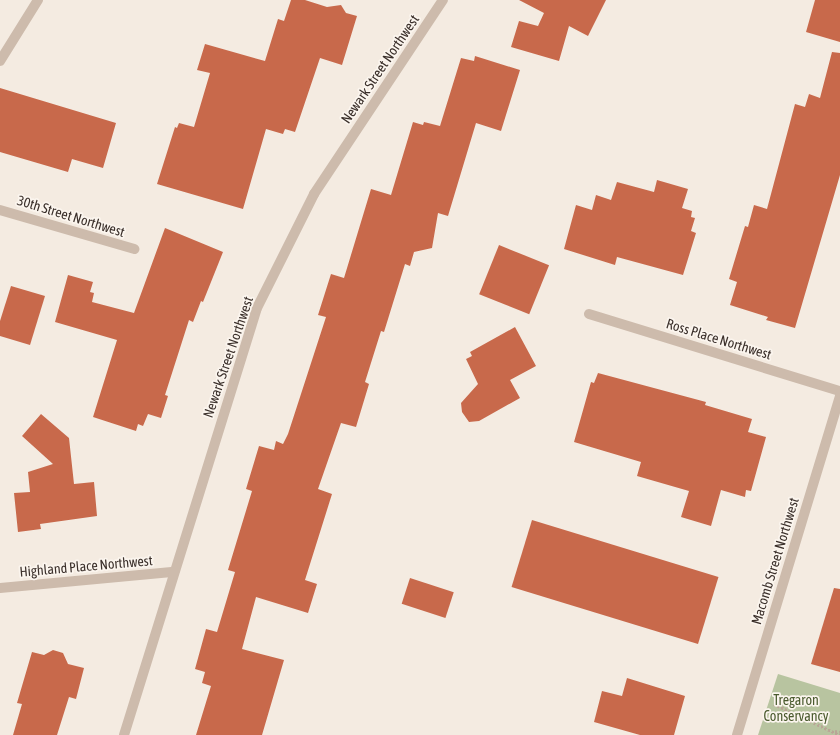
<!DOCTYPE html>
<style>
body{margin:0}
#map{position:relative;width:840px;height:735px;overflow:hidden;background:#f4ebe1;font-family:"Asap Condensed",sans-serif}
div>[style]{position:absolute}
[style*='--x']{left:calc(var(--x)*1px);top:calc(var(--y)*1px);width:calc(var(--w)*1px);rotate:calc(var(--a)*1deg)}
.green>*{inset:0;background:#b8c4a0}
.building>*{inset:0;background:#c8694b;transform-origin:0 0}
.path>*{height:2.5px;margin-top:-1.25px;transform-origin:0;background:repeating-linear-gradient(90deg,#b9a596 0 2px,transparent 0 4px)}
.minor>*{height:10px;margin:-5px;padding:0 5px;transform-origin:5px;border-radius:5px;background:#cdbbac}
span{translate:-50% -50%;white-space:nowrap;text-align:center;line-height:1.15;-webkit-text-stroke:3.5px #fbf5ee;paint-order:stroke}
.street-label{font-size:14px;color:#3b302b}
.park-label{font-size:14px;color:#4a5a2e}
</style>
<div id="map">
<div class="green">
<i style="clip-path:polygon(778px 674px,840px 693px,840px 735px,758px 735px)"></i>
</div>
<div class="building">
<i style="clip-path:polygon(291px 0,305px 0,327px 7px,341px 5px,346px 13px,357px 16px,342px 65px,320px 58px,295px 132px,285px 129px,283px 134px,266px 129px,243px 209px,157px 184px,175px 127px,177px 128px,179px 123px,194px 127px,210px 73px,197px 70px,205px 44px,265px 61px,278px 19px,284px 21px)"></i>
<i style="clip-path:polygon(519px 0,606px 0,588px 36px,569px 26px,559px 61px,511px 47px,519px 21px,538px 26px,544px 13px)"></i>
<i style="clip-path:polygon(815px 0,840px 0,840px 42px,806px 32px)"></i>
<i style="clip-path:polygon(832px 52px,840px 53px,840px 175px,795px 328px,766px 320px,768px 317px,730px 305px,737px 282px,729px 279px,745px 226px,748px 227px,754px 205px,767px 209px,795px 104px,805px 107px,809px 94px,820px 98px)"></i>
<i style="clip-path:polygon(475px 56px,520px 70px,501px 131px,476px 123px,448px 216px,438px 213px,432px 248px,414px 252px,410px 266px,405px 264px,384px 332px,381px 331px,365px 382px,369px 384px,356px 427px,341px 423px,318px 489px,332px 494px,305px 580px,317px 584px,308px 613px,256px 597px,242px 649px,284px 660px,262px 735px,196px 735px,211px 686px,202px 683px,205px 672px,195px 669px,206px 629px,217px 632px,235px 572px,228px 570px,252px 491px,246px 489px,259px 446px,274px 450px,276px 441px,283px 444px,288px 434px,326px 317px,318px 315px,331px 274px,344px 278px,371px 189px,391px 195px,413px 122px,423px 125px,424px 122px,440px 126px,461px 58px,474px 61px)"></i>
<i style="clip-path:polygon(0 88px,116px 123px,103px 168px,72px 159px,68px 172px,0 152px)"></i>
<i style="clip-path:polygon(657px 180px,688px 189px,682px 208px,692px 211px,691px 217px,695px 218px,691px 231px,696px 233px,683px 275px,617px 257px,615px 265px,564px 249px,576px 205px,592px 210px,596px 195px,611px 200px,617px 182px,654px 192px)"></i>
<i style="clip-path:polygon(165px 228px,223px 252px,203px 302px,201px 301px,193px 322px,189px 320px,165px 395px,168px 396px,161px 418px,148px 414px,143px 426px,138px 424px,136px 431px,93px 417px,117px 340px,55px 322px,68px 275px,93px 282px,90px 292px,94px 293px,92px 302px,134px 313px)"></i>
<i style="left:499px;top:245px;width:54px;height:53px;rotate:22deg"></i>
<i style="clip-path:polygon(11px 286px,45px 296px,30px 345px,0 336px,0 321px)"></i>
<i style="clip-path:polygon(515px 327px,536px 366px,510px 380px,520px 398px,479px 421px,469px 422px,462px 412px,461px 403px,478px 384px,466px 359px,472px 356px,470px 352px)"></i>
<i style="clip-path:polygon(598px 373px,706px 402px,705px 405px,752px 419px,748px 432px,766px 437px,751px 491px,746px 490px,745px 497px,721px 490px,711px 526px,681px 517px,689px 491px,637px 476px,641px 462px,574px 442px,591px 382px,594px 383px)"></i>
<i style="clip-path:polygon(41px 414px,69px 438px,74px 484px,94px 482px,97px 516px,40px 524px,41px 529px,18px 532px,14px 493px,30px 492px,28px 472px,53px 464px,22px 436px)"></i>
<i style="left:532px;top:520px;width:195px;height:70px;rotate:17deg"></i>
<i style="left:410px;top:578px;width:46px;height:27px;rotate:18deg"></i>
<i style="clip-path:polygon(834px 588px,840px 589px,840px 672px,811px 664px)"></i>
<i style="clip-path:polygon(53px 650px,63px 653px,68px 664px,84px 668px,76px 699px,69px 697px,57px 735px,13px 735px,22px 704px,17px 703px,32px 652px,44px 655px)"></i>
<i style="clip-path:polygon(627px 678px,685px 696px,674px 735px,640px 735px,594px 722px,602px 691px,622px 696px)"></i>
</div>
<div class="path">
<i style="--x:774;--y:704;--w:73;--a:25.2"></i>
<i style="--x:835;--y:731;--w:5;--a:11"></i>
</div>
<div class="minor">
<i style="--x:0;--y:61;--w:72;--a:-58.1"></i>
<i style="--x:0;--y:210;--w:140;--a:16.2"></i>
<i style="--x:589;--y:314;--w:263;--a:17.1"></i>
<i style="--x:0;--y:588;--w:175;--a:-5.3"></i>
<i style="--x:124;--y:735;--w:445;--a:-72.7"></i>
<i style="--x:256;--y:310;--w:130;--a:-63.4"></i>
<i style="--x:314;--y:194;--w:233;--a:-56.4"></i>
<i style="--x:737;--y:735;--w:355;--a:-73.1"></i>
</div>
<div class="street-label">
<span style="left:380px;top:69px;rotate:-56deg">Newark Street Northwest</span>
<span style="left:71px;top:216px;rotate:17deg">30th Street Northwest</span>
<span style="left:719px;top:339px;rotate:17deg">Ross Place Northwest</span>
<span style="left:228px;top:357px;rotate:-71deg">Newark Street Northwest</span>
<span style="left:775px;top:561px;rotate:-73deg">Macomb Street Northwest</span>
<span style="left:86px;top:566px;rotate:-5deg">Highland Place Northwest</span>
</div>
<div class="park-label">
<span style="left:796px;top:708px">Tregaron<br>Conservancy</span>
</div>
</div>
